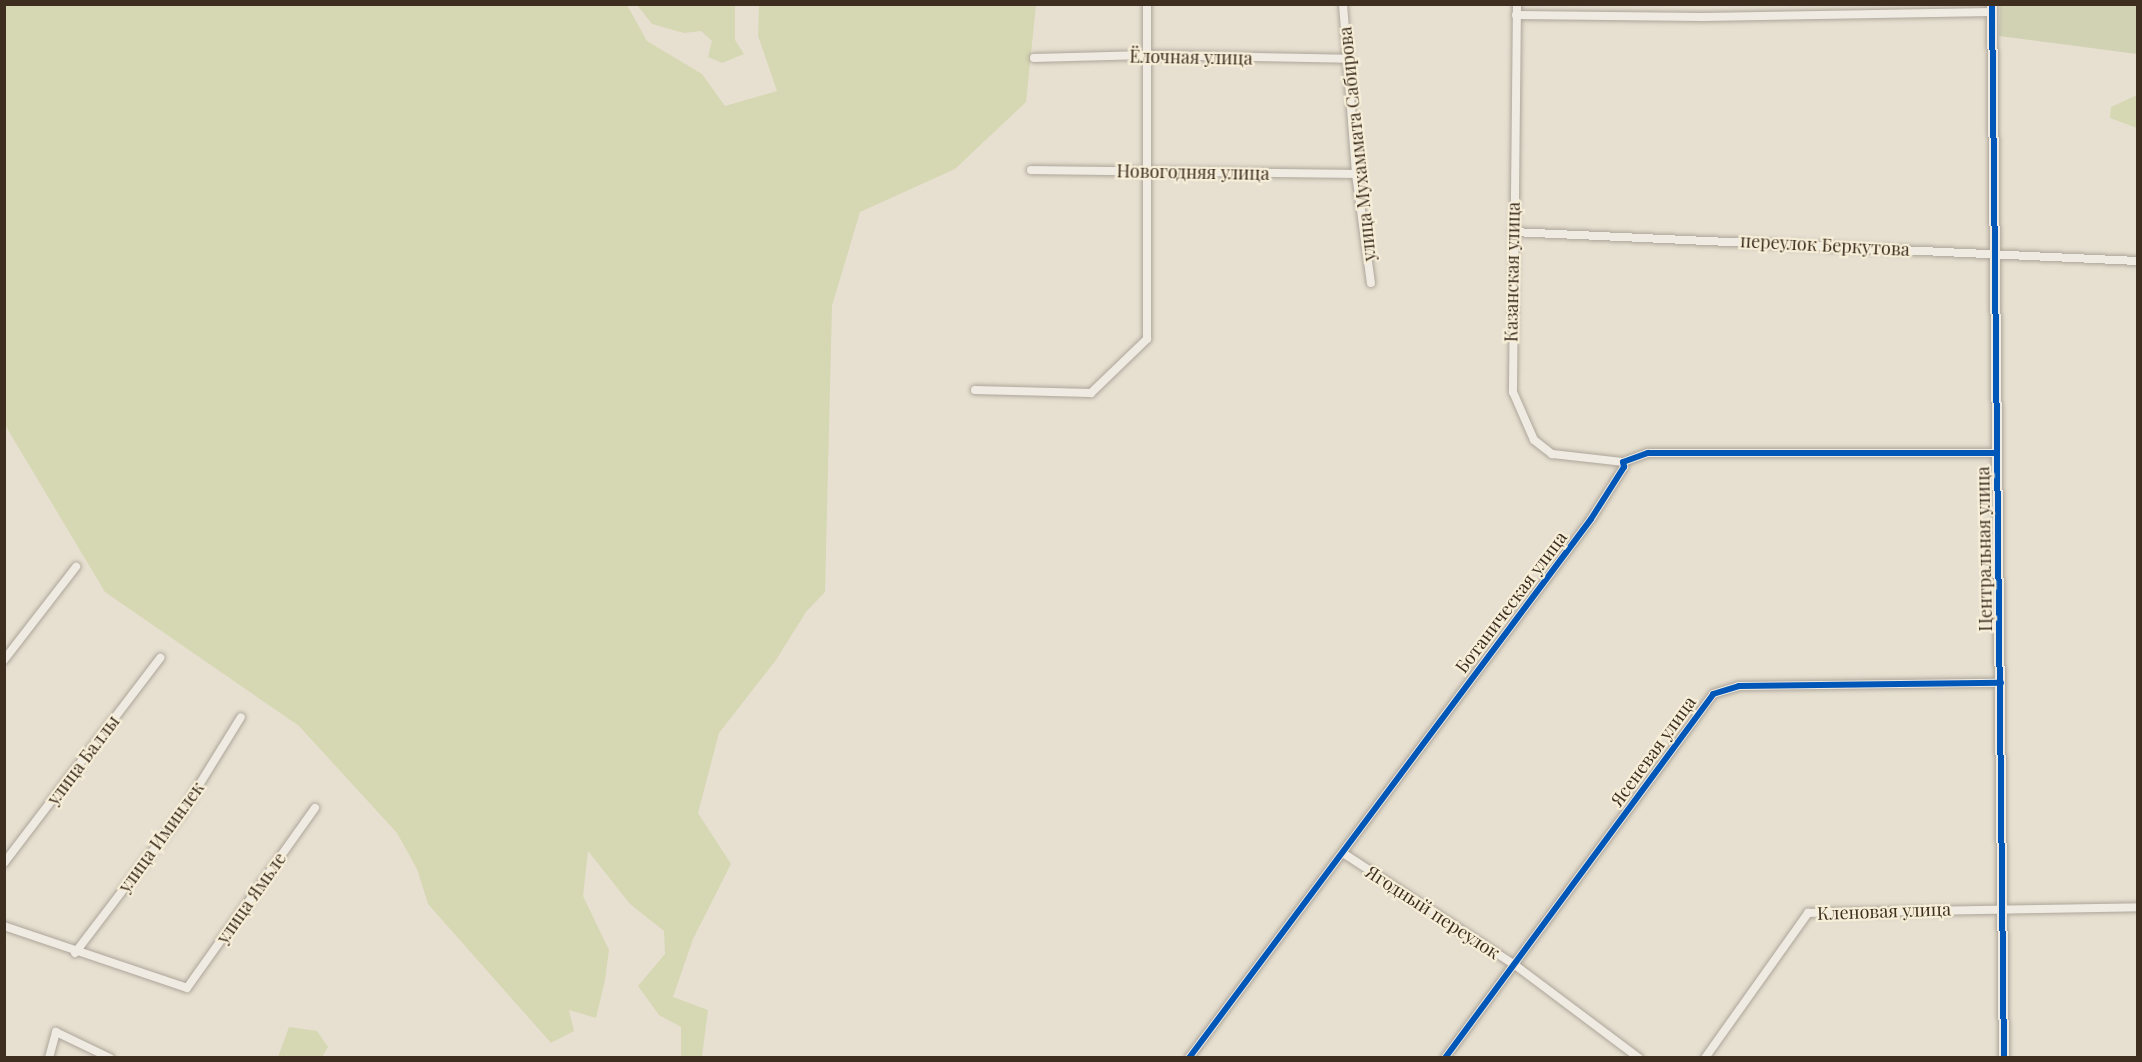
<!DOCTYPE html>
<meta charset="utf-8">
<style>
body{margin:0}
#map{position:relative;width:2142px;height:1062px;overflow:hidden;background:#e7e0d1;font-family:"Playfair Display",serif}
div>[style]{position:absolute}
[style*='--x']{left:calc(var(--x)*1px);top:calc(var(--y)*1px);width:calc(var(--w)*1px);rotate:calc(var(--a)*1deg)}
.green>*{inset:0;background:#d6d7b3}
.cemetery>*{inset:0;background:#d1d1b3}
.roads{filter:drop-shadow(0 0 2px #ada599) drop-shadow(0 0 2px #ada599)}
.minor>*{height:8px;margin:-4px;padding:0 4px;transform-origin:4px;border-radius:4px;background:#efebe3}
.tertiary>*{height:10px;margin:-5px;padding:0 5px;transform-origin:5px;border-radius:5px;background:#efebe3}
.cycleway>*{height:6px;margin:-3px;padding:0 3px;transform-origin:3px;border-radius:3px;background:#0057b8}
span{translate:-50% -50%;white-space:nowrap;text-align:center;line-height:1.15;-webkit-text-stroke:4.5px #f7eed8;paint-order:stroke}
.street-label{font-size:18px;color:#3d2e20}
.frame{position:absolute;inset:0;border:6px solid #3d2e20;pointer-events:none}
</style>
<div id="map">
<div class="green">
<i style="clip-path:polygon(5px 5px,627px 5px,647px 41px,702px 74px,725px 106px,777px 91px,758px 36px,759px 5px,1036px 5px,1026px 102px,955px 169px,860px 212px,832px 306px,825px 592px,806px 612px,776px 660px,719px 733px,698px 813px,731px 864px,693px 939px,673px 997px,708px 1010px,702px 1057px,681px 1057px,681px 1027px,659px 1015px,638px 986px,665px 954px,664px 931px,630px 904px,588px 851px,583px 896px,609px 950px,605px 980px,596px 1018px,569px 1010px,574px 1031px,551px 1043px,428px 904px,417px 869px,397px 833px,299px 726px,105px 592px,5px 425px)"></i>
<i style="clip-path:polygon(637px 5px,735px 5px,735px 40px,744px 54px,722px 63px,708px 57px,712px 41px,701px 31px,684px 33px,652px 24px)"></i>
<i style="clip-path:polygon(2137px 95px,2137px 128px,2110px 118px,2111px 107px)"></i>
<i style="clip-path:polygon(289px 1027px,317px 1031px,328px 1047px,322px 1057px,278px 1057px)"></i>
</div>
<div class="cemetery">
<i style="clip-path:polygon(2000px 5px,2137px 5px,2137px 54px,1999px 36px)"></i>
</div>
<div class="roads">
<div class="minor">
<i style="--x:1343;--y:4;--w:170;--a:85.6"></i>
<i style="--x:1356;--y:174;--w:110;--a:82.2"></i>
<i style="--x:1517;--y:4;--w:388;--a:90.6"></i>
<i style="--x:1513;--y:392;--w:52;--a:66.4"></i>
<i style="--x:1534;--y:440;--w:23;--a:38"></i>
<i style="--x:1552;--y:454;--w:71;--a:6.4"></i>
<i style="--x:1516;--y:15;--w:187;--a:0.6"></i>
<i style="--x:1703;--y:17;--w:289;--a:-1"></i>
<i style="--x:1034;--y:58;--w:113;--a:-1.5"></i>
<i style="--x:1147;--y:55;--w:201;--a:1.1"></i>
<i style="--x:1031;--y:170;--w:325;--a:0.7"></i>
<i style="--x:1513;--y:232;--w:626;--a:2.66"></i>
<i style="--x:975;--y:390;--w:116;--a:1.5"></i>
<i style="--x:1091;--y:393;--w:78;--a:-44"></i>
<i style="--x:1147;--y:339;--w:335;--a:-90"></i>
<i style="--x:4;--y:660;--w:118;--a:-52.3"></i>
<i style="--x:1343;--y:853;--w:205;--a:33.1"></i>
<i style="--x:1515;--y:965;--w:155;--a:36.9"></i>
<i style="--x:4;--y:863;--w:258;--a:-52.7"></i>
<i style="--x:4;--y:926;--w:193;--a:18.7"></i>
<i style="--x:187;--y:988;--w:221;--a:-54.6"></i>
<i style="--x:75;--y:953;--w:178;--a:-52.7"></i>
<i style="--x:183;--y:811;--w:110;--a:-58.3"></i>
<i style="--x:49;--y:1058;--w:27;--a:-75"></i>
<i style="--x:56;--y:1032;--w:60;--a:25.7"></i>
<i style="--x:1189;--y:1058;--w:672;--a:-53.28"></i>
<i style="--x:1591;--y:519;--w:62;--a:-57.6"></i>
<i style="--x:1624;--y:467;--w:5;--a:-101"></i>
<i style="--x:1623;--y:462;--w:27;--a:-20"></i>
<i style="--x:1648;--y:453;--w:349;--a:0"></i>
<i style="--x:1445;--y:1058;--w:452;--a:-53.6"></i>
<i style="--x:1713;--y:694;--w:27;--a:-17"></i>
<i style="--x:1739;--y:686;--w:262;--a:-0.7"></i>
<i style="--x:1705;--y:1058;--w:178;--a:-54.6"></i>
<i style="--x:1808;--y:913;--w:330;--a:-1"></i>
</div>
<div class="tertiary">
<i style="--x:1992;--y:4;--w:1054;--a:89.35"></i>
</div>
</div>
<div class="cycleway">
<i style="--x:1992;--y:4;--w:1054;--a:89.35"></i>
<i style="--x:1189;--y:1058;--w:672;--a:-53.28"></i>
<i style="--x:1591;--y:519;--w:62;--a:-57.6"></i>
<i style="--x:1624;--y:467;--w:5;--a:-101"></i>
<i style="--x:1623;--y:462;--w:27;--a:-20"></i>
<i style="--x:1648;--y:453;--w:349;--a:0"></i>
<i style="--x:1445;--y:1058;--w:452;--a:-53.6"></i>
<i style="--x:1713;--y:694;--w:27;--a:-17"></i>
<i style="--x:1739;--y:686;--w:262;--a:-0.7"></i>
</div>
<div class="street-label">
<span style="left:1191px;top:57px;rotate:1deg">Ёлочная улица</span>
<span style="left:1357px;top:144px;rotate:-96deg">улица Мухаммата Сабирова</span>
<span style="left:1193px;top:172px;rotate:1deg">Новогодняя улица</span>
<span style="left:1825px;top:245px;rotate:3deg">переулок Беркутова</span>
<span style="left:1512px;top:272px;rotate:-89deg">Казанская улица</span>
<span style="left:1984px;top:549px;rotate:-91deg">Центральная улица</span>
<span style="left:1511px;top:602px;rotate:-53deg">Ботаническая улица</span>
<span style="left:1653px;top:751px;rotate:-54deg">Ясеневая улица</span>
<span style="left:83px;top:760px;rotate:-53deg">улица Баллы</span>
<span style="left:161px;top:837px;rotate:-54deg">улица Иминлек</span>
<span style="left:251px;top:898px;rotate:-55deg">улица Ямьле</span>
<span style="left:1884px;top:911px;rotate:-2deg">Кленовая улица</span>
<span style="left:1433px;top:912px;rotate:33deg">Ягодный переулок</span>
</div>
<div class="frame"></div>
</div>
